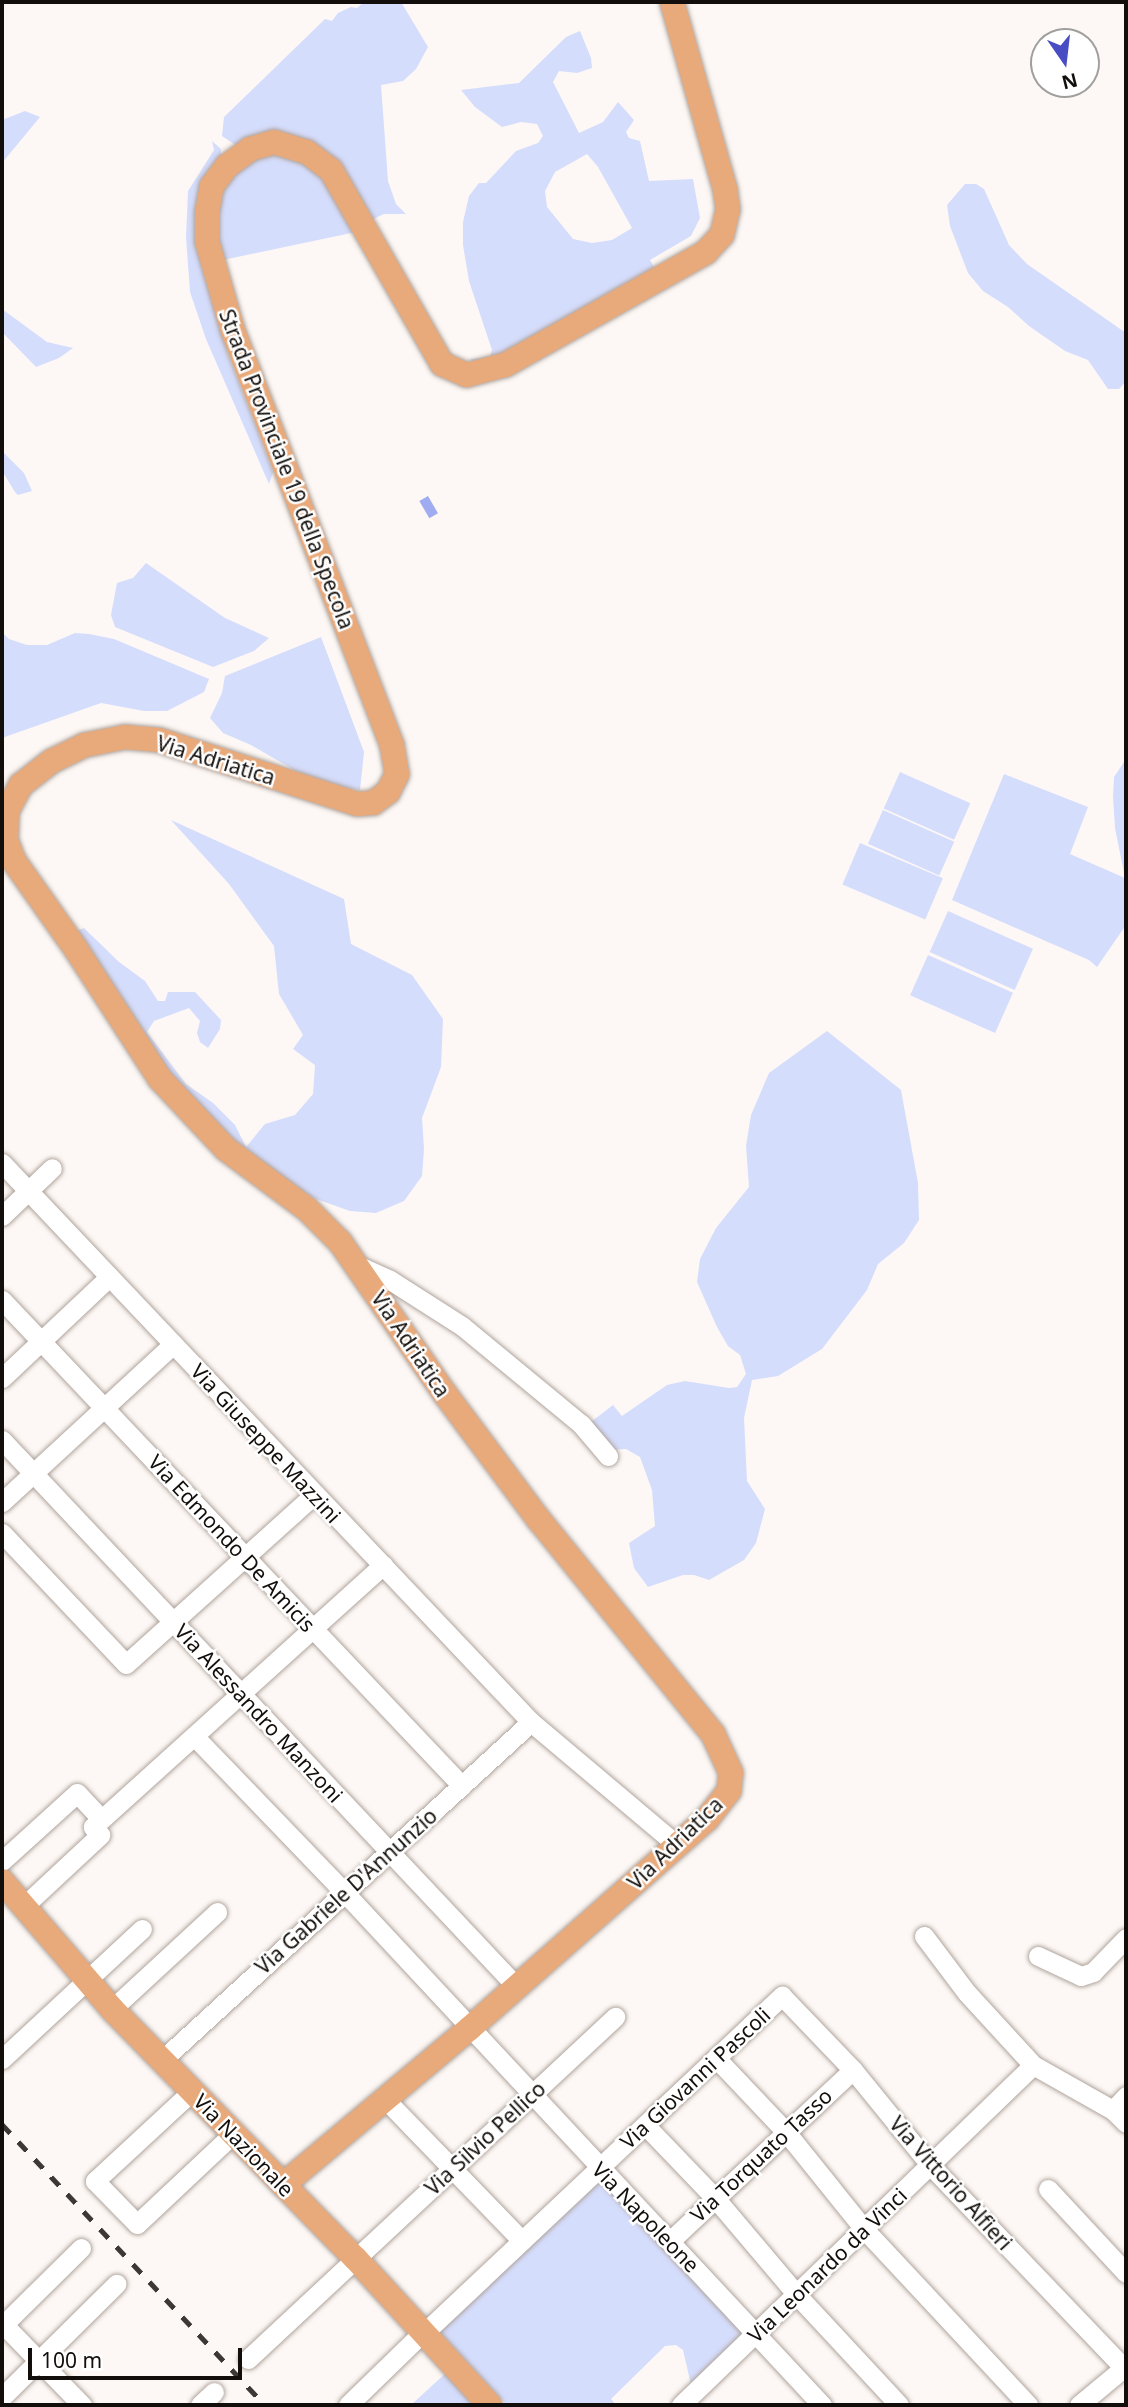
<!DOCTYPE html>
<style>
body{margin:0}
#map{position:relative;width:1128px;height:2407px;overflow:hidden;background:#fdf8f5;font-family:"Noto Sans",sans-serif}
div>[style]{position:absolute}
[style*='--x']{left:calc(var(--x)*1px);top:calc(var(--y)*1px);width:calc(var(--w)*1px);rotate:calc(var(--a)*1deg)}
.green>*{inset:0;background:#d5ddfd;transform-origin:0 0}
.water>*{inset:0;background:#9facf2;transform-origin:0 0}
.roads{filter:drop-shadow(0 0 2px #b0a49d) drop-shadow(0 0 2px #b0a49d)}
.minor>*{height:19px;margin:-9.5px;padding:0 9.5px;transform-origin:9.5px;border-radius:9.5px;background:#fff}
.major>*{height:24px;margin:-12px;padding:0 12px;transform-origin:12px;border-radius:12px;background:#e8a97b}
.rail>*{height:4.5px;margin-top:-2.25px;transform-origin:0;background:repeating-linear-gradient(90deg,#3c3835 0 12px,transparent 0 24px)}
span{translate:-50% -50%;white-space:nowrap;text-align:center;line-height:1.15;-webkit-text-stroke:5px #fff;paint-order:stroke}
.street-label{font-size:21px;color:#120e0b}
.frame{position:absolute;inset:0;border:4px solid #120e0b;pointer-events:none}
.north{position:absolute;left:1030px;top:28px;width:70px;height:70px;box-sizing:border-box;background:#fff;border:2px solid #a09f9d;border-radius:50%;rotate:166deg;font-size:19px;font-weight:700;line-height:28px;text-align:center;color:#120e0b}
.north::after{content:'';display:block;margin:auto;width:24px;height:32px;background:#484dc3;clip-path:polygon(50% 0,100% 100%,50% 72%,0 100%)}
.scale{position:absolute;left:28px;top:2348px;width:214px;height:32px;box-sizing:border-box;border:4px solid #120e0b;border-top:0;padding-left:9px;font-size:21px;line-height:24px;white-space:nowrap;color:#120e0b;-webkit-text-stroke:5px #fff;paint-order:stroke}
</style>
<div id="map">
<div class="green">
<i style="clip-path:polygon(364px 2px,401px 2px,428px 47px,416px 69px,403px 81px,381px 85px,388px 181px,396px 204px,406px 214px,384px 214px,367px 222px,338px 169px,237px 146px,222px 136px,224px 117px,325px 19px,332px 21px,338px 13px,351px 7px,357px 8px)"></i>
<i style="clip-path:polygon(evenodd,580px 31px,591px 58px,592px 68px,577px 73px,559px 71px,553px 82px,579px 133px,603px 122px,618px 102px,634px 120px,626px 132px,629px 138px,640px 141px,649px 181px,693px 179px,700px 218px,691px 236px,650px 260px,658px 274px,474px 371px,471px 359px,490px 357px,492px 350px,469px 281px,463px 245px,463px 222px,469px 196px,479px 183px,486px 183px,516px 151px,538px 143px,543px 136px,537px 124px,521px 122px,502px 127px,475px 107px,461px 90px,519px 83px,566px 37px,580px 31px,587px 154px,598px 167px,632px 228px,612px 240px,592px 243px,573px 239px,547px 207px,545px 191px,555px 172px,587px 154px)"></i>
<i style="clip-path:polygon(25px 111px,40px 117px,2px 163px,2px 120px)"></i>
<i style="clip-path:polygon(212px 141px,221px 149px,221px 160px,201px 264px,228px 355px,273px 472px,269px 484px,206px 339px,190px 292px,186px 237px,188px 191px,214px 150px)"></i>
<i style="clip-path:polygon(273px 151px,317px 168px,356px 232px,218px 261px,219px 197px,238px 165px)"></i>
<i style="clip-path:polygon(965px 184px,976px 184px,984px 189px,1009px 245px,1027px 264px,1126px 333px,1126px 381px,1119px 389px,1108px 389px,1088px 360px,1065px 351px,1029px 326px,1008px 307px,983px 291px,968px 273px,950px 226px,947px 205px)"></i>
<i style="clip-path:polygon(2px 309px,47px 342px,73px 348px,59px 358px,36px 367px,2px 332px)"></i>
<i style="clip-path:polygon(2px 451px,24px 473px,32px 491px,18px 495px,15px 492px,2px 471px)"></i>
<i style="clip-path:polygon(146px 563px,225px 618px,269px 638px,254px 651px,213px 667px,115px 627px,111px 615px,117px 583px,133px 578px)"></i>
<i style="clip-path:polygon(2px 632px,9px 639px,27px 645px,47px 645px,75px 633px,89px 634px,114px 639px,209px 679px,204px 692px,167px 711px,144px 711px,101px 703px,2px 738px)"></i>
<i style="clip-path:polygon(321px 637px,364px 752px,360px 790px,318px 784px,251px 745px,223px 733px,210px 718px,222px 693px,225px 676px)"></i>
<i style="clip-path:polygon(1126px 759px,1126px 925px,1097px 967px,1089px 960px,952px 900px,1004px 774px,1088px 807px,1070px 854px,1125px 878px,1115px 828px,1113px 797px,1114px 777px)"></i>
<i style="left:900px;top:772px;width:77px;height:40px;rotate:24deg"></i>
<i style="left:883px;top:810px;width:78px;height:37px;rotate:24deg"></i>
<i style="clip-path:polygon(171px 820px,344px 899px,351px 944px,412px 975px,443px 1019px,441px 1067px,422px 1118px,424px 1149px,422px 1176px,404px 1201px,376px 1213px,350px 1211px,316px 1199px,276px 1176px,246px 1148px,238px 1156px,183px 1104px,76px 931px,84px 928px,119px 962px,145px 981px,158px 1001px,165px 1001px,168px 992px,195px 992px,221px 1020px,220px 1029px,208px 1048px,200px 1042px,197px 1033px,200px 1021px,189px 1008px,154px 1021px,147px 1032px,186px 1084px,213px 1103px,235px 1125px,246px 1147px,265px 1124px,295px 1115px,313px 1094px,315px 1065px,293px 1049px,303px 1035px,279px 994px,274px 946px,229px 884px)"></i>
<i style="left:860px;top:843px;width:90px;height:45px;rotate:23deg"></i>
<i style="left:948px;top:911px;width:93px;height:45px;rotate:24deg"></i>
<i style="left:928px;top:955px;width:93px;height:44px;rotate:24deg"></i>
<i style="clip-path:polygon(827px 1031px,901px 1090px,918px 1183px,919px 1220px,904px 1243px,878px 1264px,867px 1290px,822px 1349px,778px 1376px,752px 1380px,744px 1418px,747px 1481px,765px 1509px,756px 1543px,744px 1560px,709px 1580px,694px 1575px,683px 1575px,648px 1587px,634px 1568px,629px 1543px,655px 1526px,652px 1490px,640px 1457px,626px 1449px,606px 1450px,587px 1425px,613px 1405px,622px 1416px,667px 1385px,685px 1381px,729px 1388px,737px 1387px,746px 1374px,740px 1355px,728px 1346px,717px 1327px,697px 1282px,700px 1259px,716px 1228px,749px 1187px,746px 1146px,751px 1115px,769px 1073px)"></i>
<i style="clip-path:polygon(599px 2171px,751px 2333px,691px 2385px,683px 2350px,676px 2345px,665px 2346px,611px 2399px,616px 2405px,507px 2405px,438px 2330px)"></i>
<i style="clip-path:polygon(449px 2370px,482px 2405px,411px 2405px)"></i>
</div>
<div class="water">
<i style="left:428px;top:496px;width:20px;height:10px;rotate:60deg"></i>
</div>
<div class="roads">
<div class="minor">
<i style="--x:2;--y:1163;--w:770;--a:46.58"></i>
<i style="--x:531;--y:1722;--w:191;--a:40.1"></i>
<i style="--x:2;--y:1216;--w:69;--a:-43.8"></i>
<i style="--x:359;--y:1266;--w:34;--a:24"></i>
<i style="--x:390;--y:1280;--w:85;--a:32.6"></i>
<i style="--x:462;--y:1326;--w:154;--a:39.5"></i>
<i style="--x:581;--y:1424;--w:42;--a:49.8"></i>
<i style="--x:2;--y:1300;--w:669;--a:46.57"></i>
<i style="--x:2;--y:1378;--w:147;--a:-43.3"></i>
<i style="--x:2;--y:1440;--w:751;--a:46.73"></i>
<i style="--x:2;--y:1502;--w:233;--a:-42.7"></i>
<i style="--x:2;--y:1533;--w:180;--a:46.6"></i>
<i style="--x:126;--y:1664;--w:254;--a:-42"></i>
<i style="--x:194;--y:1736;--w:218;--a:46.1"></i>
<i style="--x:345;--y:1893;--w:700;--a:47.03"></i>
<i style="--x:2;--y:1861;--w:101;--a:-42.2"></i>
<i style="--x:77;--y:1793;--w:35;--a:47"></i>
<i style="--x:25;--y:1905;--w:103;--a:-43"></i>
<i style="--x:100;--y:1835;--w:11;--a:-131"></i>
<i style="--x:93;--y:1827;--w:391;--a:-42.1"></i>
<i style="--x:924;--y:1936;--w:71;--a:53"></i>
<i style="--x:967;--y:1993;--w:98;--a:47.5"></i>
<i style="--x:1033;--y:2065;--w:92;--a:29.4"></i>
<i style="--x:1113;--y:2110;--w:18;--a:45"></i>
<i style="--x:1038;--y:1956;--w:47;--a:24.9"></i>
<i style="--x:1081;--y:1976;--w:13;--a:-18"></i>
<i style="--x:1093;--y:1972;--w:47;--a:-45.9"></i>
<i style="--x:112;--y:2009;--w:143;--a:-42.7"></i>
<i style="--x:716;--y:2058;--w:102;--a:46.6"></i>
<i style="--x:786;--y:2132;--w:124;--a:51.2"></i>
<i style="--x:864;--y:2229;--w:241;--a:47"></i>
<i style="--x:2;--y:2059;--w:191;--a:-42.9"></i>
<i style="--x:161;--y:2061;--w:502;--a:-42.5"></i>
<i style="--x:191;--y:2092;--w:131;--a:137.2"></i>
<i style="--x:95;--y:2181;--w:60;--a:45.7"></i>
<i style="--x:137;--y:2224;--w:132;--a:-43.2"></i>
<i style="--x:385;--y:2099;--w:197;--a:46"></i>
<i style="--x:1113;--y:2110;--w:19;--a:-47"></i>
<i style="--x:645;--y:2125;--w:101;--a:46.2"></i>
<i style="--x:715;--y:2198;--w:126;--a:49.8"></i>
<i style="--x:796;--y:2294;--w:151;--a:47.1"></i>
<i style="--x:1048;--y:2189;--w:115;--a:47.1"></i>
<i style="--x:670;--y:2241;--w:250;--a:-43.1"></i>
<i style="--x:2;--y:2323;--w:115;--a:45.7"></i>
<i style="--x:2;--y:2326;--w:111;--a:-44.6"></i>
<i style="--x:424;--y:2333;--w:492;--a:-43.3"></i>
<i style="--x:782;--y:1996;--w:103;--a:46.2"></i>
<i style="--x:853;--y:2070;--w:124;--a:50.9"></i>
<i style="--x:931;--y:2166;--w:279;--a:46.3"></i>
<i style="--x:248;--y:2359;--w:502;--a:-42.98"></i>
<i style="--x:2;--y:2397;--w:161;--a:-44.7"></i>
<i style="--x:200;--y:2405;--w:19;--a:-43"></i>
<i style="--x:348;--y:2405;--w:105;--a:-44.2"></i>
<i style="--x:681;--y:2405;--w:489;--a:-44"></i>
<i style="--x:1079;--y:2405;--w:61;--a:-39.7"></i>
</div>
<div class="major">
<i style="--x:2;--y:1881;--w:169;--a:49.3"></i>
<i style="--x:112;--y:2009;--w:349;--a:45.7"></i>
<i style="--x:356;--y:2259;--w:198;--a:47.5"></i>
<i style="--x:283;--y:2185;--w:244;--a:-40"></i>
<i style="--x:470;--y:2028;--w:316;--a:-41.4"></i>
<i style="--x:707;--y:1819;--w:36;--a:-52"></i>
<i style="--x:729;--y:1791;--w:18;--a:-84"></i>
<i style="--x:731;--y:1773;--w:43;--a:-114.8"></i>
<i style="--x:713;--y:1734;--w:276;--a:-129.1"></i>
<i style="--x:539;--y:1520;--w:157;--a:-126.7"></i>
<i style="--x:445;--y:1394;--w:185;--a:-124.6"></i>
<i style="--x:340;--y:1242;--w:47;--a:-135"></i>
<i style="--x:307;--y:1209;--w:101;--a:-143.5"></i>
<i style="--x:226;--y:1149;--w:96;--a:-133.3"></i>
<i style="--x:160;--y:1079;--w:155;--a:-122.9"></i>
<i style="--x:76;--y:949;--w:108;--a:-125.2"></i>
<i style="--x:14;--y:861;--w:22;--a:-111"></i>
<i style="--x:6;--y:840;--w:29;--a:-88"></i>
<i style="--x:7;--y:811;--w:30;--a:-62"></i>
<i style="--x:21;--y:785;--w:39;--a:-38"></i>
<i style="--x:52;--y:761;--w:37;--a:-26"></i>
<i style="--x:85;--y:745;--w:41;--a:-11.3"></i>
<i style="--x:125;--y:737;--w:34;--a:5"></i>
<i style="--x:159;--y:740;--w:208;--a:17.9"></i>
<i style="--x:357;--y:804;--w:16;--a:-4"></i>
<i style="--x:373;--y:803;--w:19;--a:-36"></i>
<i style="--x:388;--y:792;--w:20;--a:-63"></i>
<i style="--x:397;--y:774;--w:29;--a:-100"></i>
<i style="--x:392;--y:745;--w:443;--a:-111"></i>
<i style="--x:233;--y:331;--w:94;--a:-106.1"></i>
<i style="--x:207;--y:241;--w:28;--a:-90"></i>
<i style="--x:207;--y:213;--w:27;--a:-80"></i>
<i style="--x:212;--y:186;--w:25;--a:-53"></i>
<i style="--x:227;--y:166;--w:29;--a:-36"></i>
<i style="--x:250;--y:149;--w:25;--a:-16"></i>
<i style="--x:274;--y:142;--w:34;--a:17"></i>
<i style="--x:307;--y:152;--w:30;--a:37"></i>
<i style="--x:331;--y:170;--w:224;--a:60.2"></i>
<i style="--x:442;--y:364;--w:27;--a:24"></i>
<i style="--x:467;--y:375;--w:39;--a:-15"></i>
<i style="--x:505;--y:365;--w:231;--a:-29.3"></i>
<i style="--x:706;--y:252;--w:23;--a:-47"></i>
<i style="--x:722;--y:235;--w:26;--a:-77"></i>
<i style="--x:728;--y:210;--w:21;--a:-98"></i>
<i style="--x:725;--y:189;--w:194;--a:-105.8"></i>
</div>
</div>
<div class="rail">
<i style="--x:2;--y:2124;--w:385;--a:46.9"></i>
</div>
<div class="street-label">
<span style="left:287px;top:469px;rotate:69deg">Strada Provinciale 19 della Specola</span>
<span style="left:216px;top:760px;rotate:17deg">Via Adriatica</span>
<span style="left:411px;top:1344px;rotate:56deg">Via Adriatica</span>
<span style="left:266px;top:1443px;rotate:47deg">Via Giuseppe Mazzini</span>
<span style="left:232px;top:1543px;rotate:47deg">Via Edmondo De Amicis</span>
<span style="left:259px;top:1713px;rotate:47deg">Via Alessandro Manzoni</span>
<span style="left:675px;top:1843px;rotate:-44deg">Via Adriatica</span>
<span style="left:346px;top:1891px;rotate:-42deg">Via Gabriele D'Annunzio</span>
<span style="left:695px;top:2078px;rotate:-43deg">Via Giovanni Pascoli</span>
<span style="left:485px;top:2138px;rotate:-43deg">Via Silvio Pellico</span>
<span style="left:244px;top:2145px;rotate:46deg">Via Nazionale</span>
<span style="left:761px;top:2155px;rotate:-43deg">Via Torquato Tasso</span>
<span style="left:951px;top:2183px;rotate:48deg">Via Vittorio Alfieri</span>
<span style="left:646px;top:2217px;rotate:46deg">Via Napoleone</span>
<span style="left:827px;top:2265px;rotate:-44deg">Via Leonardo da Vinci</span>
</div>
<div class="frame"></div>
<div class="north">N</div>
<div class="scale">100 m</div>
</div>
